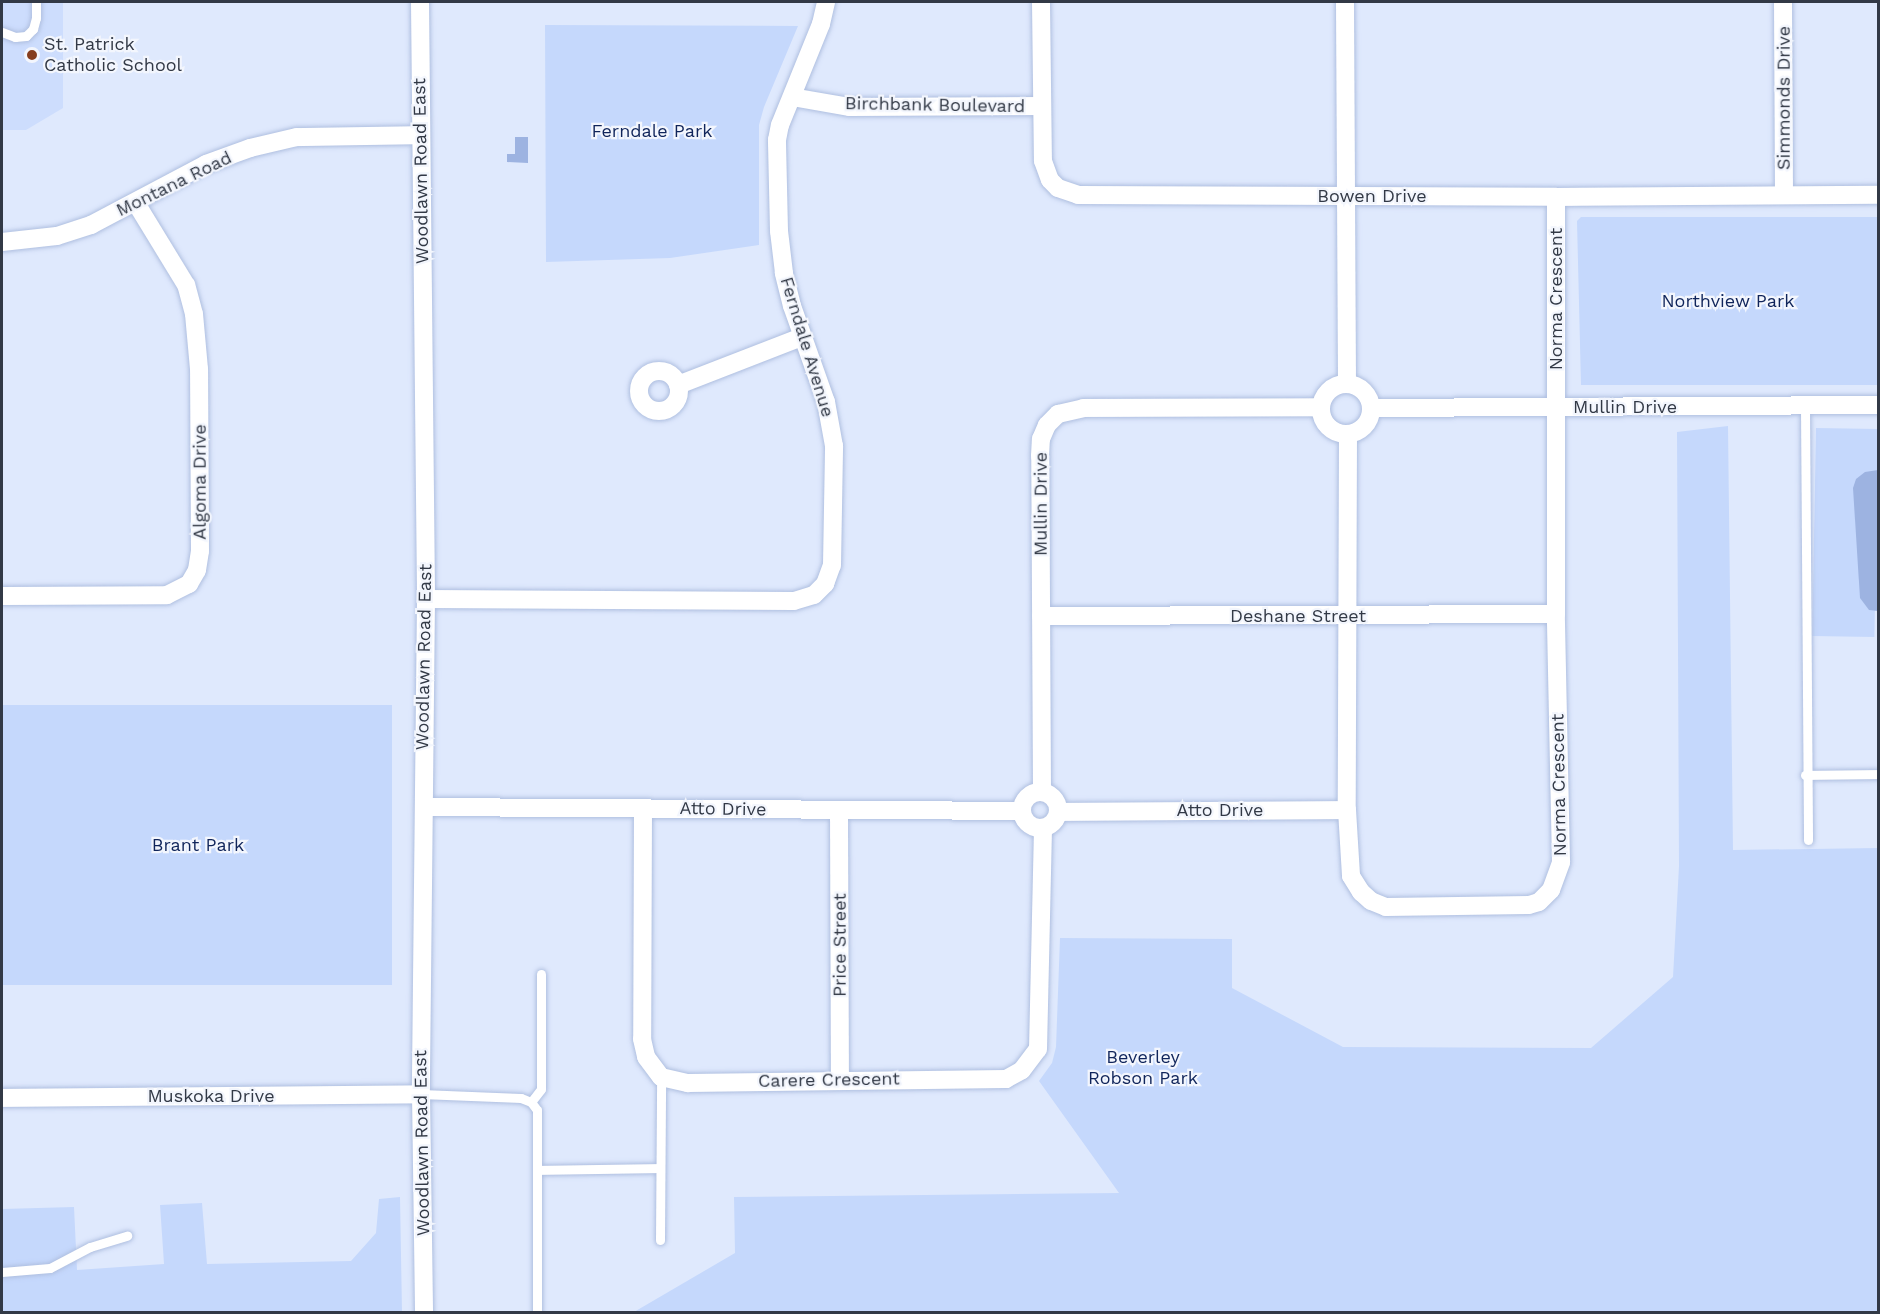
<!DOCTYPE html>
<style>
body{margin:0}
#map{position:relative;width:1880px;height:1314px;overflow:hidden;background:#dfe9fd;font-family:"Work Sans",sans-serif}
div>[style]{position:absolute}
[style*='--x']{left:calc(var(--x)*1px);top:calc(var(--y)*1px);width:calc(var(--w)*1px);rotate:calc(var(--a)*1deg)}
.built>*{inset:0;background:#cdddfd}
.green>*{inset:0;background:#c5d8fc;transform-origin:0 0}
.water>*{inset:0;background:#9db3e1}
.roads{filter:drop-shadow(0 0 2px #afbfe0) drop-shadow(0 0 2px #afbfe0)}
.lane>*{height:9px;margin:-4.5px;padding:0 4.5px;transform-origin:4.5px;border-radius:4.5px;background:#fff}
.street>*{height:18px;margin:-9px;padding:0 9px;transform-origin:9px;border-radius:9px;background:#fff}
.street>.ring{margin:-9px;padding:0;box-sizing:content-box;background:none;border:18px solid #fff;border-radius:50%}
.dots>*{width:16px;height:16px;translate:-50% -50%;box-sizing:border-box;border:3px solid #f3f6fd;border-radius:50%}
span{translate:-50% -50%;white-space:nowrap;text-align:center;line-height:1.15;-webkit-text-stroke:4.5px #f3f6fd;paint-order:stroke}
.poi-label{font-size:18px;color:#323946}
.left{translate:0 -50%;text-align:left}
.street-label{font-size:18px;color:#323946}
.park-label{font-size:18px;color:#10255b}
.frame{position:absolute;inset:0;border:3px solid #323946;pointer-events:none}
</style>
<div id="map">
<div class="built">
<i style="clip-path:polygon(2px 2px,63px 2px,63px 108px,26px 130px,2px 130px)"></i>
</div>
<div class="green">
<i style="clip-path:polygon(545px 25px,798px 26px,764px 107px,759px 125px,759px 245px,670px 258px,546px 262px)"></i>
<i style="clip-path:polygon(1581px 217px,1878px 217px,1878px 385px,1581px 385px,1577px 221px)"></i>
<i style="clip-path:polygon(1728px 426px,1733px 850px,1878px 848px,1878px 1312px,634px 1312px,735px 1253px,734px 1197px,1119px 1193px,1039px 1081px,1052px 1063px,1056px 1047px,1060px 938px,1232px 939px,1232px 988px,1343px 1047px,1591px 1048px,1673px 977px,1679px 866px,1677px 432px)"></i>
<i style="left:1816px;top:428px;width:62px;height:208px;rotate:1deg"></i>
<i style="left:2px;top:705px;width:390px;height:280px"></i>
<i style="clip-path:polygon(400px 1197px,402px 1312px,2px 1312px,2px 1209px,74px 1207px,77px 1270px,164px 1264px,160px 1205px,202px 1203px,207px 1264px,351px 1261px,376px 1233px,379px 1199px)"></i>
</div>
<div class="water">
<i style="clip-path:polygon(515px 137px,528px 137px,528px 163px,507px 162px,507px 154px,515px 154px)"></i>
<i style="clip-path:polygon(1878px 470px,1878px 611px,1869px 610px,1860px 598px,1853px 488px,1856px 479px,1865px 472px)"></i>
</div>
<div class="roads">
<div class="lane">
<i style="--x:2;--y:32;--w:14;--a:21"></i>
<i style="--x:15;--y:37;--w:11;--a:-5"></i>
<i style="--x:26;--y:36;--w:10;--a:-45"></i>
<i style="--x:33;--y:29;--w:11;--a:-75"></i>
<i style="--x:36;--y:18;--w:16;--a:-90"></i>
<i style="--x:1805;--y:406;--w:434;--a:89.6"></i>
<i style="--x:1805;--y:775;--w:73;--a:-0.8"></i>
<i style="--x:421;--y:1094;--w:100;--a:2.3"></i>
<i style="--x:521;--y:1098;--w:11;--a:22"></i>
<i style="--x:531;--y:1102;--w:10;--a:53"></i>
<i style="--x:537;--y:1110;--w:202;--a:90"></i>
<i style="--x:531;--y:1102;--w:16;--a:-52"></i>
<i style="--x:541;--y:1089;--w:115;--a:-90"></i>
<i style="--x:537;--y:1170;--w:122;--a:-0.9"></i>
<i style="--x:660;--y:1240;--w:163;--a:-89.6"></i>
<i style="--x:2;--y:1272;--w:48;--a:-4.8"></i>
<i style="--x:50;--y:1268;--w:45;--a:-27.7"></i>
<i style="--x:90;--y:1247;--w:39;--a:-17"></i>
</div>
<div class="street">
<i style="--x:420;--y:2;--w:597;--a:89.42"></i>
<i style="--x:426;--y:599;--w:495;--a:90.6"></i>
<i style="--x:421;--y:1094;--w:218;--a:89.2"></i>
<i style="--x:1041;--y:2;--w:159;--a:89.3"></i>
<i style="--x:1043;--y:161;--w:20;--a:70"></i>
<i style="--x:1050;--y:180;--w:11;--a:45"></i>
<i style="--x:1058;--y:188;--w:21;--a:19"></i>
<i style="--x:1078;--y:195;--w:478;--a:0.2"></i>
<i style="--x:1556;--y:197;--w:322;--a:-0.4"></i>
<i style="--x:1345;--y:2;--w:382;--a:89.7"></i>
<i style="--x:1783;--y:2;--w:193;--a:89.7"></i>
<i style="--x:792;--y:97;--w:59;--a:9.8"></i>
<i style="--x:850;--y:107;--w:192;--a:-0.3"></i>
<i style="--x:2;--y:242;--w:55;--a:-6.2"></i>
<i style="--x:57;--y:236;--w:36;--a:-18"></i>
<i style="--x:91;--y:225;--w:130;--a:-27.9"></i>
<i style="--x:206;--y:164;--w:47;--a:-20"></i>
<i style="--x:250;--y:148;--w:48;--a:-13.2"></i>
<i style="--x:297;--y:137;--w:124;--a:-0.9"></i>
<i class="ring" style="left:639px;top:371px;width:22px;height:22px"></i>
<i class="ring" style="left:1321px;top:384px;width:32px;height:32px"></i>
<i style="--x:678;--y:385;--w:133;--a:-21.2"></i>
<i style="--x:1371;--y:408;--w:507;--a:-0.34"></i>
<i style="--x:1348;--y:434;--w:376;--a:90.2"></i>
<i style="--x:1347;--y:810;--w:66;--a:86.5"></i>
<i style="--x:1351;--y:876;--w:19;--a:58"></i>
<i style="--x:1361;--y:892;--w:13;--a:42"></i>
<i style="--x:1371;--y:901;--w:16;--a:22"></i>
<i style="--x:1386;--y:907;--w:143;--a:-0.8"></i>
<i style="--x:1529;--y:905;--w:10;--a:-17"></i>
<i style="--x:1539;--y:902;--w:17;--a:-45"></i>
<i style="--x:1551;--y:890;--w:30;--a:-70"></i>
<i style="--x:1561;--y:862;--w:248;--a:-91.2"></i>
<i style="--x:1556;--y:614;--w:417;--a:-90"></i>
<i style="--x:2;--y:596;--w:165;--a:-0.3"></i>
<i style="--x:167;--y:595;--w:25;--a:-27"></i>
<i style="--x:189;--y:584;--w:16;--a:-60"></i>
<i style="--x:197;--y:570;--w:19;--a:-81"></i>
<i style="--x:200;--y:551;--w:182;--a:-90.3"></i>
<i style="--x:199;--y:369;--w:55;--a:-95.2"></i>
<i style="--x:194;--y:314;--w:30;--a:-105"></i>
<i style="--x:186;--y:285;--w:96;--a:-121.4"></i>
<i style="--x:426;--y:599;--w:368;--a:0.3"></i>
<i style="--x:794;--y:601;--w:21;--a:-17"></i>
<i style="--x:814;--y:595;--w:16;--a:-45"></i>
<i style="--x:825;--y:584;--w:20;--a:-70"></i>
<i style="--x:832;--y:565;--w:119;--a:-89"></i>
<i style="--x:834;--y:446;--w:45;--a:-100.3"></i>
<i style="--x:826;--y:402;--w:102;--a:-109.5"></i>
<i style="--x:792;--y:306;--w:34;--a:-104"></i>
<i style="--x:784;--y:273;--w:42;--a:-96.8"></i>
<i style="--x:779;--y:231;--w:91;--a:-91.3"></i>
<i style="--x:777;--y:140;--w:15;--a:-79"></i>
<i style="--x:780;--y:125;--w:109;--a:-67.9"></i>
<i style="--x:821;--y:24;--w:23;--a:-77"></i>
<i style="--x:1041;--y:616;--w:515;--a:-0.22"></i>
<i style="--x:1042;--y:791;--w:335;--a:-90.3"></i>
<i style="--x:1040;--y:456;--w:17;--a:-87"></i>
<i style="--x:1041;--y:439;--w:15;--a:-67"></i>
<i style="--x:1047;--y:425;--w:16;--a:-45"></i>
<i style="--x:1058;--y:414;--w:26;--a:-13"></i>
<i style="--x:1083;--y:408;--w:238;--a:-0.2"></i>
<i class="ring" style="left:1022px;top:792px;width:18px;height:18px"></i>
<i style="--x:424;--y:807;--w:597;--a:0.38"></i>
<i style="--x:643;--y:808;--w:231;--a:90.2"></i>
<i style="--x:642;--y:1039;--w:18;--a:77"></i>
<i style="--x:646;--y:1057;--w:25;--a:53"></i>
<i style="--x:661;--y:1077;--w:28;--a:13"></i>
<i style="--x:688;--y:1083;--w:318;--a:-0.7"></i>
<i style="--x:1006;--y:1079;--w:18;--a:-29"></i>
<i style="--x:1022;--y:1070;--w:26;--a:-53"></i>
<i style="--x:1038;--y:1049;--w:221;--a:-88.7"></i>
<i style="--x:839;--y:811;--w:268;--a:89.8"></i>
<i style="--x:1058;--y:812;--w:289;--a:-0.4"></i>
<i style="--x:2;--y:1098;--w:419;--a:-0.5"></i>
</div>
</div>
<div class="dots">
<i style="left:32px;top:55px;background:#863e1e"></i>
</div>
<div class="poi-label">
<span class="left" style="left:44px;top:55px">St. Patrick<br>Catholic School</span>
</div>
<div class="street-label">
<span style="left:1784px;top:98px;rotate:-90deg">Simmonds Drive</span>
<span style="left:935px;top:105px;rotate:1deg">Birchbank Boulevard</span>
<span style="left:421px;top:171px;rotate:-91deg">Woodlawn Road East</span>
<span style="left:174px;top:184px;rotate:-26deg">Montana Road</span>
<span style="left:1372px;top:196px">Bowen Drive</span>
<span style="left:1556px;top:299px;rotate:-90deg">Norma Crescent</span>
<span style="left:807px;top:347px;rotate:73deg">Ferndale Avenue</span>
<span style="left:1625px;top:407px">Mullin Drive</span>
<span style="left:200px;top:482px;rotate:-90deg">Algoma Drive</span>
<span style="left:1041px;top:504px;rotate:-90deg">Mullin Drive</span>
<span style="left:1298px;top:616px">Deshane Street</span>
<span style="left:424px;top:657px;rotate:-89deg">Woodlawn Road East</span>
<span style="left:1559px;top:785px;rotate:-91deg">Norma Crescent</span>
<span style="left:723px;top:809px;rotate:1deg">Atto Drive</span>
<span style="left:1220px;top:810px">Atto Drive</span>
<span style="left:840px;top:945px;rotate:-90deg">Price Street</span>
<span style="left:829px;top:1080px;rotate:-1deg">Carere Crescent</span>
<span style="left:211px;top:1096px">Muskoka Drive</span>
<span style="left:422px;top:1143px;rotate:-91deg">Woodlawn Road East</span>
</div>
<div class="park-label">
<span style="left:652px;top:131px">Ferndale Park</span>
<span style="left:1728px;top:301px">Northview Park</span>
<span style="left:198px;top:845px">Brant Park</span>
<span style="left:1143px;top:1068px">Beverley<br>Robson Park</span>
</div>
<div class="frame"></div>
</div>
